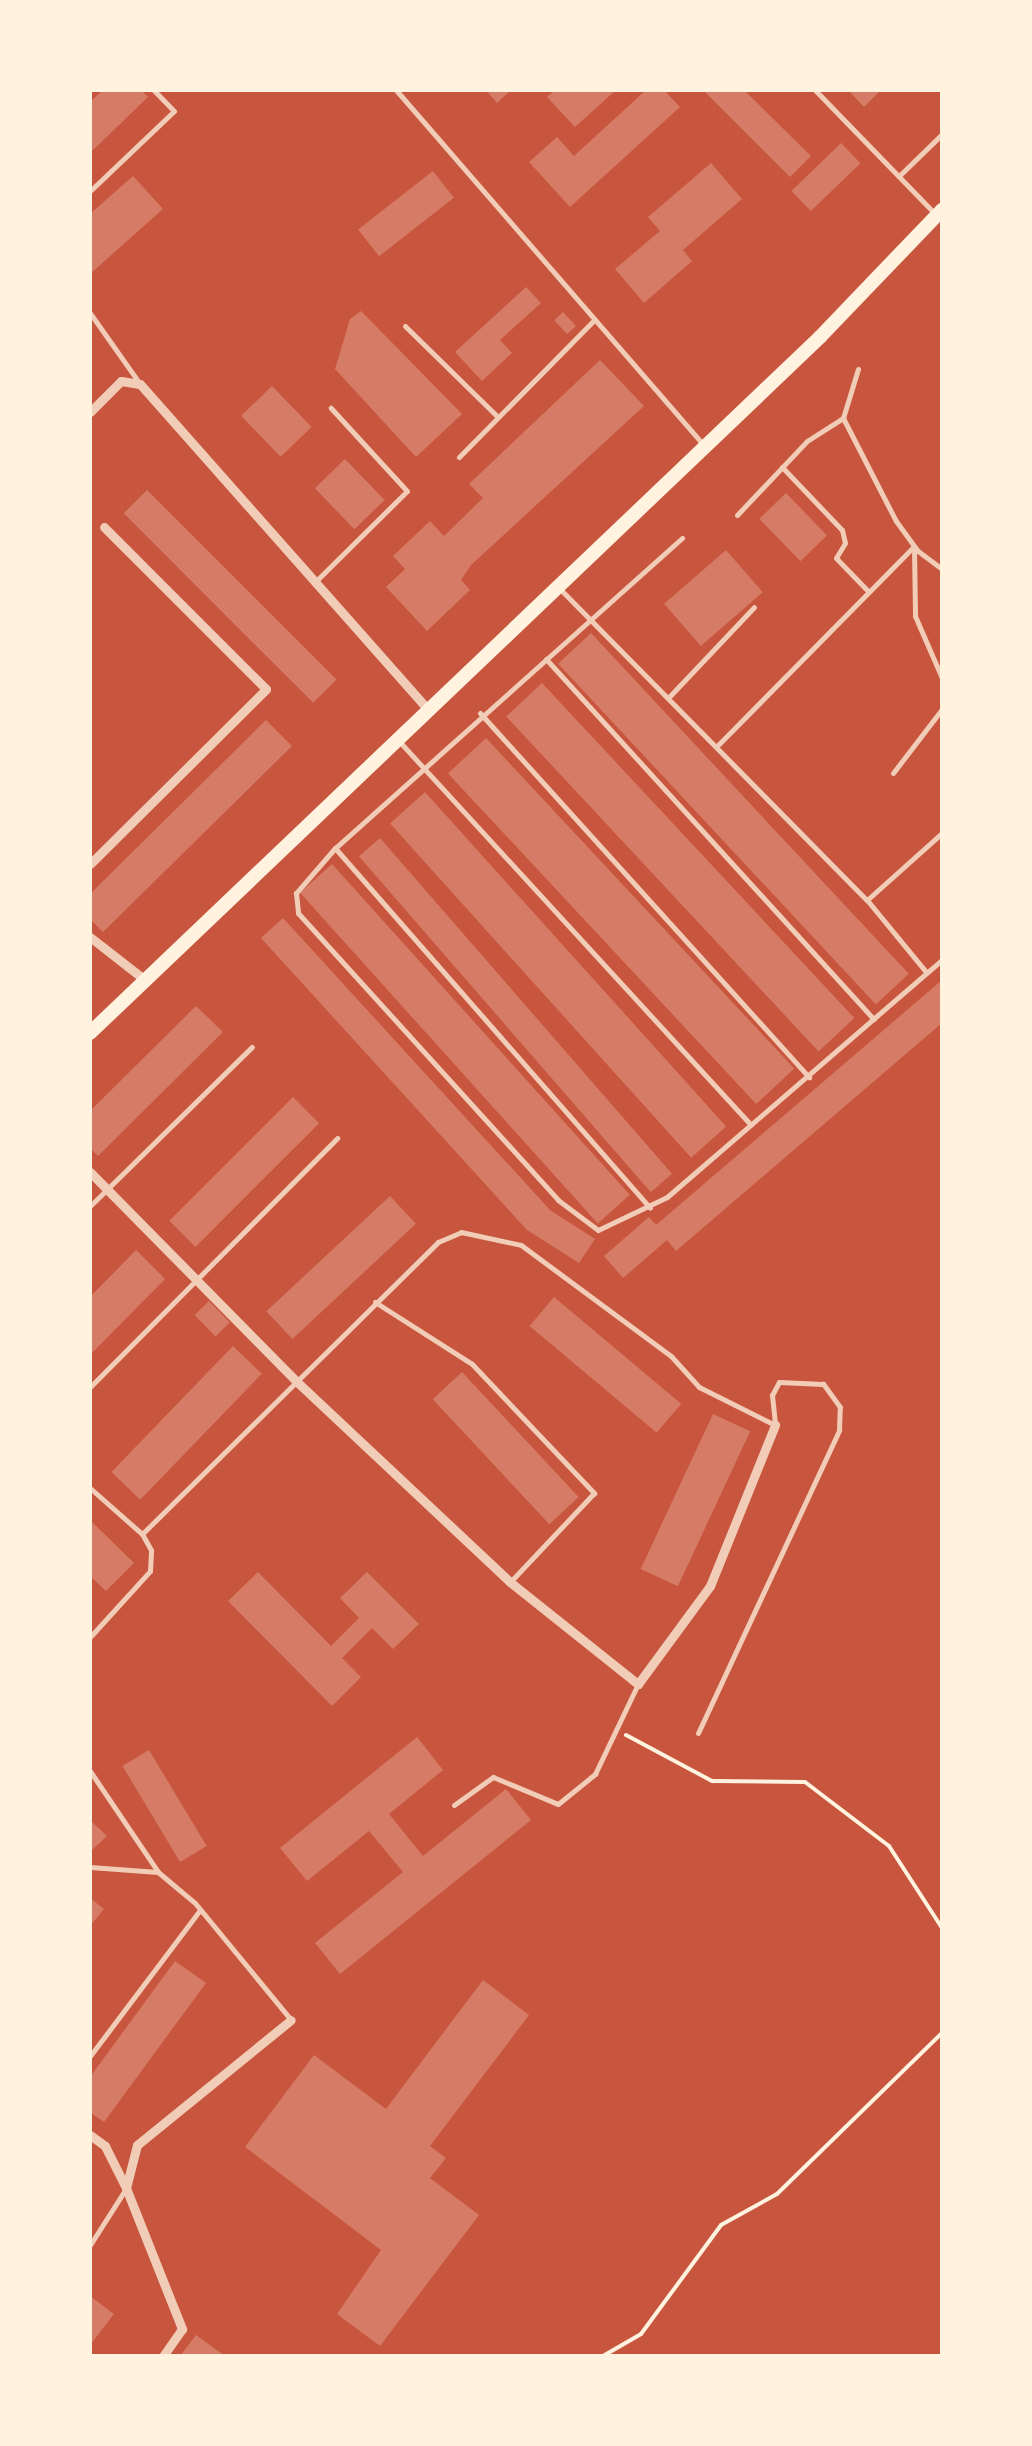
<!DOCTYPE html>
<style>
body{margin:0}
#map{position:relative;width:1032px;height:2446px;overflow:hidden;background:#c8553d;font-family:"Noto Sans",sans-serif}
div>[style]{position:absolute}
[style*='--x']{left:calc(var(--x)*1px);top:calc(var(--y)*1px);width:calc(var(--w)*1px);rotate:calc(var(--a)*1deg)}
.building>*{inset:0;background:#d67c66;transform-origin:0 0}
.path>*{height:4px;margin:-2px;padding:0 2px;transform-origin:2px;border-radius:2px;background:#fff3e0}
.service>*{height:5px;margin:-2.5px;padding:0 2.5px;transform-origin:2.5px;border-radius:2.5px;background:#f1ccb7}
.minor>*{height:9px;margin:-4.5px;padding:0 4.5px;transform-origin:4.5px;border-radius:4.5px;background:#f1ccb7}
.secondary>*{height:14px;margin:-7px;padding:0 7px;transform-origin:7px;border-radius:7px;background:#fff3e0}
span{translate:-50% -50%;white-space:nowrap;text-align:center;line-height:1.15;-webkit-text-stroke:10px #fff3e0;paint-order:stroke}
.frame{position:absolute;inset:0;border:92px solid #fff3e0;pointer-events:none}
</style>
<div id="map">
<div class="building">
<i style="clip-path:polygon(103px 90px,141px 90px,148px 97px,90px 153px,90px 102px)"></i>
<i style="clip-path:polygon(486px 90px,511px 90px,497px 103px)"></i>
<i style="clip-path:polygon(555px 90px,616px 90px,575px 127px,547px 97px)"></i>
<i style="clip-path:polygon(646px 90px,664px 90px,680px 107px,570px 207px,529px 162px,557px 137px,574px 156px)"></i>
<i style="clip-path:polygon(703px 90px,744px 90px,811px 156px,790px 177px)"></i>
<i style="clip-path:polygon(848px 90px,881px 90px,864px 107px)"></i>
<i style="left:841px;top:143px;width:28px;height:69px;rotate:46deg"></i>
<i style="clip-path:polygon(711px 163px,742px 199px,683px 250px,692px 261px,644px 303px,615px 269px,660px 231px,648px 217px)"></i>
<i style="left:433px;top:171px;width:34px;height:95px;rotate:52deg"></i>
<i style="clip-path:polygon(133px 176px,163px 209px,90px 274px,90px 214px)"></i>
<i style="clip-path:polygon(526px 287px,541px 303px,500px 340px,512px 353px,482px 381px,455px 352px)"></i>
<i style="clip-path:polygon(361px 311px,462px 414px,416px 457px,335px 369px,350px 319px)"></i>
<i style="left:563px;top:312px;width:19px;height:12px;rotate:47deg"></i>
<i style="clip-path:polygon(600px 360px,644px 406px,471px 565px,461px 580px,470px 590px,427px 631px,386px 587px,405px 569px,393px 556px,430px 521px,444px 536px,483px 498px,469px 484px)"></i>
<i style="left:272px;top:386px;width:57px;height:43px;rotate:46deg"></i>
<i style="left:345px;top:459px;width:57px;height:42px;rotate:46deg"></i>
<i style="left:147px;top:490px;width:268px;height:33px;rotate:45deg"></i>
<i style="left:786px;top:493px;width:59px;height:37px;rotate:46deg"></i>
<i style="left:726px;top:550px;width:56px;height:82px;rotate:49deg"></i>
<i style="left:591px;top:633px;width:466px;height:45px;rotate:47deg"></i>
<i style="left:542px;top:683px;width:458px;height:49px;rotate:47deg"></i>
<i style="clip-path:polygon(266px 720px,292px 746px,103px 932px,90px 919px,90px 894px)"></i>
<i style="left:486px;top:738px;width:452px;height:52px;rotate:47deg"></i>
<i style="left:425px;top:792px;width:450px;height:47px;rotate:48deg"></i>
<i style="left:380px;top:838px;width:445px;height:28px;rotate:49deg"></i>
<i style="left:332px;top:864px;width:445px;height:43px;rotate:48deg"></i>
<i style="clip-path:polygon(283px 918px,550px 1210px,595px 1239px,579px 1263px,527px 1230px,261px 938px)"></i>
<i style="clip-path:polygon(942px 980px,942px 1023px,676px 1251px,667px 1240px,623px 1278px,604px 1256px,649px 1217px,656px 1225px)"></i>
<i style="clip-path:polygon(196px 1006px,223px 1032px,98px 1156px,90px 1148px,90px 1111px)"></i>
<i style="left:293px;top:1097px;width:37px;height:175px;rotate:45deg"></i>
<i style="left:390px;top:1196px;width:38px;height:169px;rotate:47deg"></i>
<i style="clip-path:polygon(136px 1250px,165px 1279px,90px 1355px,90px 1297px)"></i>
<i style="left:554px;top:1297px;width:166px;height:38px;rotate:40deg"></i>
<i style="left:209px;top:1301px;width:30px;height:20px;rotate:46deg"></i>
<i style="left:233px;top:1346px;width:40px;height:175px;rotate:44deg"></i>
<i style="left:462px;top:1372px;width:171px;height:40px;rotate:47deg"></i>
<i style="left:713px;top:1414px;width:41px;height:171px;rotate:25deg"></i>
<i style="clip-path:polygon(90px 1520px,134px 1563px,106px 1591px,90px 1576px)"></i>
<i style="clip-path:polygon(258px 1572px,331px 1646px,359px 1618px,340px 1598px,367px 1572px,419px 1624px,393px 1649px,372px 1628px,342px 1658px,361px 1677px,332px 1706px,228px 1601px)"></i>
<i style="clip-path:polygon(417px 1737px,443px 1770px,389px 1814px,423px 1856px,506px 1789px,531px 1820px,340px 1974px,315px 1943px,403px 1872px,369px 1831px,307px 1881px,280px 1848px)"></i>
<i style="left:149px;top:1750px;width:112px;height:31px;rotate:59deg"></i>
<i style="clip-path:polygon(90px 1820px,107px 1836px,90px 1852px)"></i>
<i style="clip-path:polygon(90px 1898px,104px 1909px,90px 1926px)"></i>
<i style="clip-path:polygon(175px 1961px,206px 1983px,104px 2122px,90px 2112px,90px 2077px)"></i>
<i style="clip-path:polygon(483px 1980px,529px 2015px,430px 2146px,446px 2158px,430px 2178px,479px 2215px,380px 2346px,337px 2314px,381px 2250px,245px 2147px,314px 2055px,386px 2109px)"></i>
<i style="clip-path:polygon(90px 2296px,114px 2314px,90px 2345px)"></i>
<i style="clip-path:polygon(196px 2335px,225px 2356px,180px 2356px)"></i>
</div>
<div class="path">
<i style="--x:626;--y:1735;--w:98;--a:28.1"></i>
<i style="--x:712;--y:1781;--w:93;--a:0.6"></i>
<i style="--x:805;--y:1782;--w:106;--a:37.3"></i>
<i style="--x:889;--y:1846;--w:98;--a:57.1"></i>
<i style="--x:603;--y:2356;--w:44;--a:-30.1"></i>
<i style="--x:641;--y:2334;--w:135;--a:-53.7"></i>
<i style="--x:721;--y:2225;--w:64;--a:-29"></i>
<i style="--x:777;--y:2194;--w:231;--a:-44.3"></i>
</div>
<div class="service">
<i style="--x:396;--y:90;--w:467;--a:49.1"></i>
<i style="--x:815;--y:90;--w:171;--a:45.9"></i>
<i style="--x:899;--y:176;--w:60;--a:-44.3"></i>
<i style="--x:90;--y:191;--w:116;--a:-43.6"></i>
<i style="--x:174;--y:111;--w:29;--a:-134"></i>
<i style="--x:90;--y:313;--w:83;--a:54.8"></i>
<i style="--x:405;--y:326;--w:130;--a:44.4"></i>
<i style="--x:858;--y:369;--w:51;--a:107"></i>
<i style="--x:843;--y:418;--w:116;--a:62.8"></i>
<i style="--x:896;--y:521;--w:37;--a:54"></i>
<i style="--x:918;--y:551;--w:30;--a:37"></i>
<i style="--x:459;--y:457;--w:191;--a:-45.4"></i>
<i style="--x:782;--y:467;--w:87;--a:46.4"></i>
<i style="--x:842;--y:530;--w:13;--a:77"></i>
<i style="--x:845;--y:543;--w:17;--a:121"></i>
<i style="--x:836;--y:558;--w:47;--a:45.9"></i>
<i style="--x:737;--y:515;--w:102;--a:-46.6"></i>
<i style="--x:807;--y:441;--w:43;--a:-32.6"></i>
<i style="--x:682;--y:538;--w:465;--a:138.2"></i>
<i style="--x:335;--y:848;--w:60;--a:130.9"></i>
<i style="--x:296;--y:893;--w:20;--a:84"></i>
<i style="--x:298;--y:913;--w:387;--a:47.8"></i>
<i style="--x:558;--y:1200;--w:50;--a:36.9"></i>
<i style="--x:598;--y:1230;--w:76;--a:-25.6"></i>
<i style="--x:667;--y:1197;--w:363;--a:-40.8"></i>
<i style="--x:914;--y:549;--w:67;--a:89.1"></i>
<i style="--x:915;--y:616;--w:68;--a:66.5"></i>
<i style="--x:315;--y:582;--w:129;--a:-44.7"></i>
<i style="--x:407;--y:491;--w:113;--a:-132.5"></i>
<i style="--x:560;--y:589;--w:437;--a:45.4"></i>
<i style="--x:867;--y:900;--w:94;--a:50.6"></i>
<i style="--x:546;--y:659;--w:487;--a:47.7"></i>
<i style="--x:668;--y:698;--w:125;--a:-46.6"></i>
<i style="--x:480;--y:713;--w:491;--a:47.9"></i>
<i style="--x:398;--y:740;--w:522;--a:47.48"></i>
<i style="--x:716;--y:747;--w:282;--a:-45.4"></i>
<i style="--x:893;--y:773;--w:81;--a:-52.6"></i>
<i style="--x:335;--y:848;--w:478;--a:48.8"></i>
<i style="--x:867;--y:900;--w:101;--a:-41.8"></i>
<i style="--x:90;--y:1206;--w:227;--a:-44.5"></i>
<i style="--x:375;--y:1302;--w:115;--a:32.6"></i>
<i style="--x:472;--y:1364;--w:178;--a:46.6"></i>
<i style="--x:594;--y:1493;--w:122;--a:133.3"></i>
<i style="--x:90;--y:1387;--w:351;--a:-45.2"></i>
<i style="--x:90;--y:1488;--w:69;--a:41.5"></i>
<i style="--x:90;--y:1637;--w:89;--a:-47.7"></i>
<i style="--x:150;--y:1571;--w:21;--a:-87"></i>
<i style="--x:151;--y:1550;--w:18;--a:-119"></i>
<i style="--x:142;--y:1534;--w:416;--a:-44.6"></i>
<i style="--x:438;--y:1242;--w:25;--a:-23"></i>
<i style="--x:461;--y:1232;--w:61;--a:12.2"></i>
<i style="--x:521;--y:1245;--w:187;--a:36.5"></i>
<i style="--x:671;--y:1356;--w:42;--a:47.9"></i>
<i style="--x:699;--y:1387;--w:85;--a:26.6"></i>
<i style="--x:698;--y:1733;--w:334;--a:-65"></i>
<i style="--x:839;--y:1430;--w:23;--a:-88"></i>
<i style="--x:840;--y:1407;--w:29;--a:-126"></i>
<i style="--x:823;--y:1384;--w:44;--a:-177.4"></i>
<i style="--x:779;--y:1382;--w:15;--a:118"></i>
<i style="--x:772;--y:1395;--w:30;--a:84"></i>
<i style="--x:90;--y:1771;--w:122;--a:56"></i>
<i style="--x:158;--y:1872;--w:48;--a:40"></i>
<i style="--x:195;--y:1903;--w:151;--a:50.6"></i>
<i style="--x:454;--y:1805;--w:48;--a:-35.7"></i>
<i style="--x:493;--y:1777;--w:70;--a:22.6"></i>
<i style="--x:558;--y:1804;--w:48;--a:-39"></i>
<i style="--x:595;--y:1774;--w:100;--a:-64.5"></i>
<i style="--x:90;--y:1867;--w:68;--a:4.2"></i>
<i style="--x:90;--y:2056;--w:183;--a:-53"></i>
<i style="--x:90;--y:2245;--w:65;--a:-57.5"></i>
</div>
<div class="minor">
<i style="--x:90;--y:412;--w:44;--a:-45"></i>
<i style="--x:121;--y:381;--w:19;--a:9"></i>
<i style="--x:140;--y:384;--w:434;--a:48.5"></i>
<i style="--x:90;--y:864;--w:248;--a:-44.8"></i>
<i style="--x:266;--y:689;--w:229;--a:-135"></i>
<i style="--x:90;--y:937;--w:70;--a:38"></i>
<i style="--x:90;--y:1172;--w:292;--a:45.4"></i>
<i style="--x:295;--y:1380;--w:295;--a:43.2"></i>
<i style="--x:510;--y:1582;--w:164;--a:38.6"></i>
<i style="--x:638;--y:1684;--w:122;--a:-53.7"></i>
<i style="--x:710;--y:1586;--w:174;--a:-68"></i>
<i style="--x:90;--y:2135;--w:19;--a:36"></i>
<i style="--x:105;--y:2146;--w:47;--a:63.4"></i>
<i style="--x:126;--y:2188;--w:152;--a:68.3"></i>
<i style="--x:182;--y:2329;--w:33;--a:125"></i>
<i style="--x:126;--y:2188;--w:44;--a:-75.7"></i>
<i style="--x:137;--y:2145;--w:198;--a:-39.1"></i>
</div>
<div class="secondary">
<i style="--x:90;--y:1033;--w:1009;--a:-43.63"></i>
<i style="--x:820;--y:337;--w:176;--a:-46.2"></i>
</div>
<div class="frame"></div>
</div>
